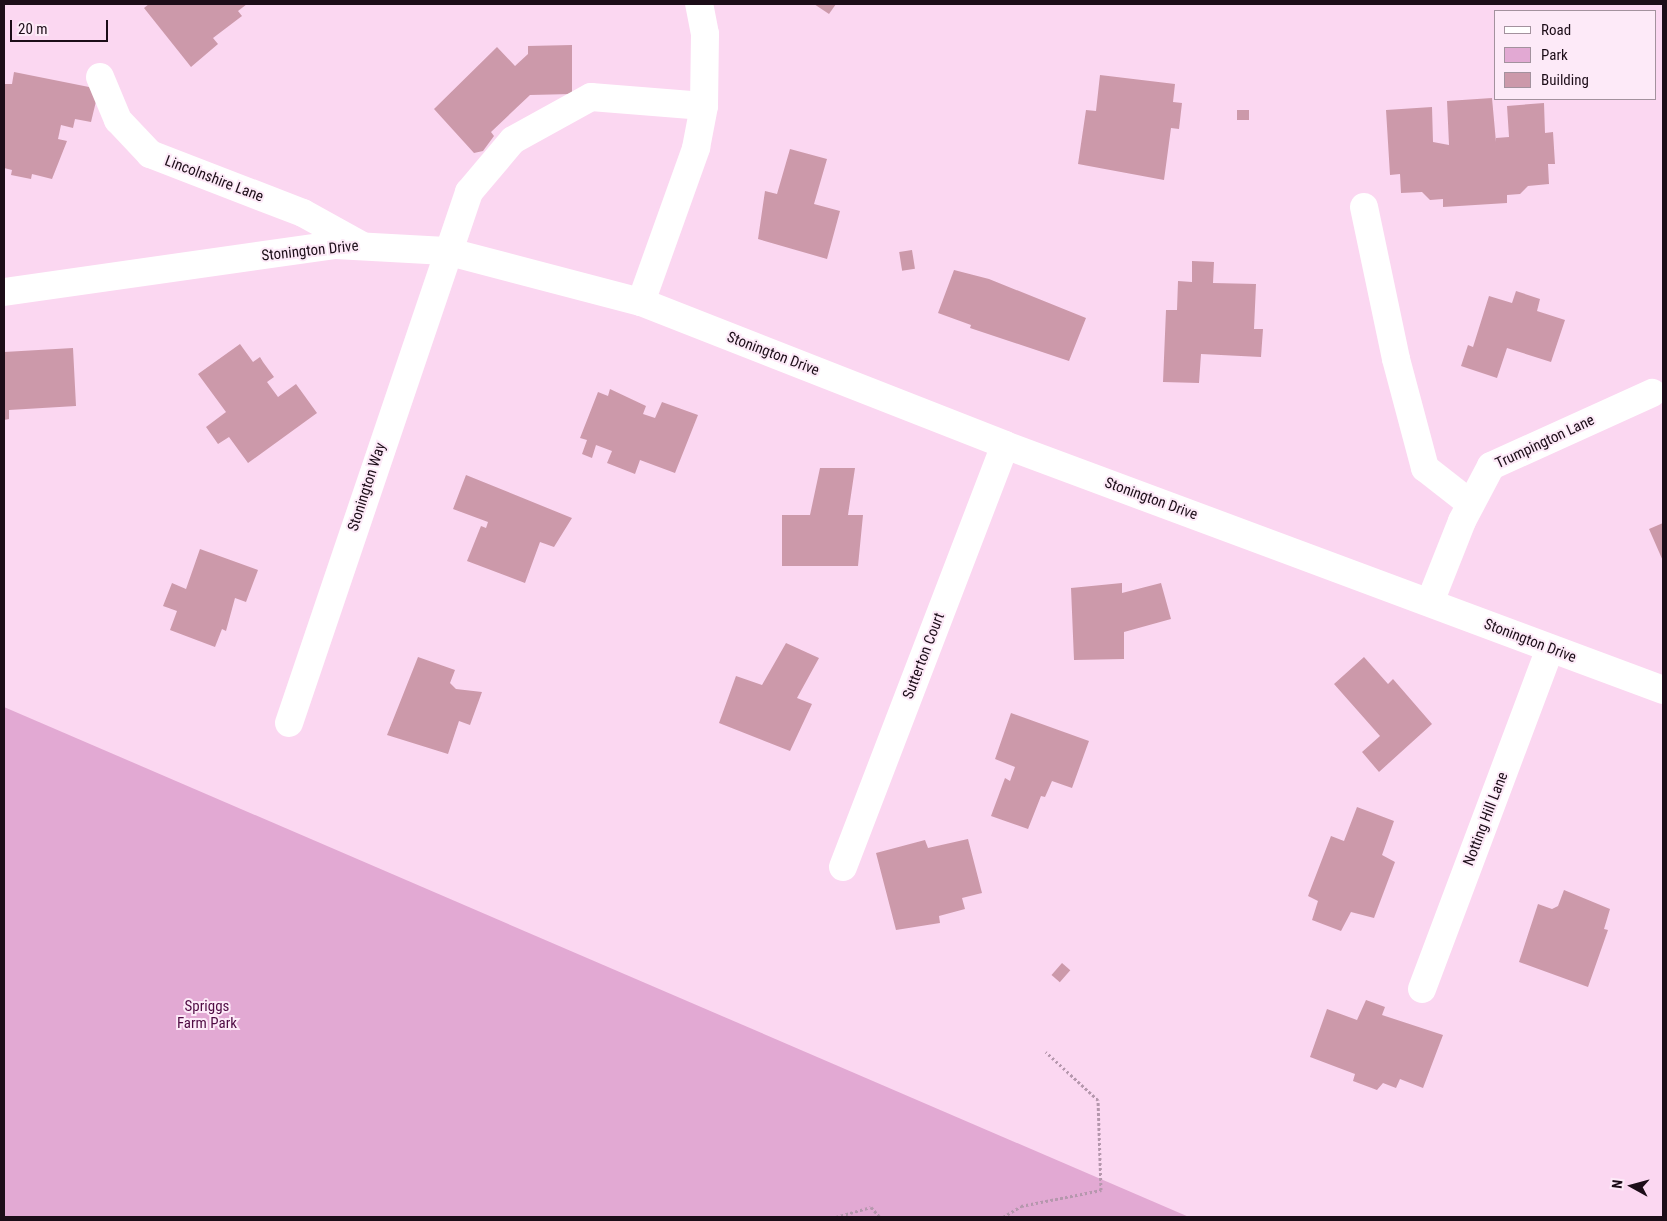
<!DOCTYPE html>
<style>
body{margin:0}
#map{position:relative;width:1667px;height:1221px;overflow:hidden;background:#fbd7f1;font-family:"Roboto Condensed",sans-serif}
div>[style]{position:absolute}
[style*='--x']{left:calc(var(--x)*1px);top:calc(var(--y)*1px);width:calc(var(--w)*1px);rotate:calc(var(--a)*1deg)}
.green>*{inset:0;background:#e2a9d3}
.building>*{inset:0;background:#c9a;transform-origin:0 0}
.path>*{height:3px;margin-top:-1.5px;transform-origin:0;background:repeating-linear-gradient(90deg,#b597ad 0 2.5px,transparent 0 5px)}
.minor>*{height:28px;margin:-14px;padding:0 14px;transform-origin:14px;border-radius:14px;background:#fff}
span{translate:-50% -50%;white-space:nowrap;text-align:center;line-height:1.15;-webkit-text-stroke:4px #fdeaf8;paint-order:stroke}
.street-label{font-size:15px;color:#1c0d18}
.park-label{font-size:15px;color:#4f0b43}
.frame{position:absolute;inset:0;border:5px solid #1c0d18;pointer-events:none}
.legend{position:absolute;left:1494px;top:10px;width:162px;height:90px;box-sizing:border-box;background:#fdeaf8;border:1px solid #a3929e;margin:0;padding:6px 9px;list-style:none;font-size:15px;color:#1c0d18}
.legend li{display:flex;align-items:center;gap:10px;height:25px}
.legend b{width:25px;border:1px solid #a3929e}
.north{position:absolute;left:1607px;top:1161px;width:50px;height:50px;-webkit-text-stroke:4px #fdeaf8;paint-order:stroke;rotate:277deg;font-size:14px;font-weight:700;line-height:20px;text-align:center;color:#1c0d18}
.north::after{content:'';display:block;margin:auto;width:18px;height:22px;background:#1c0d18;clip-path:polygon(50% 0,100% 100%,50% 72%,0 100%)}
.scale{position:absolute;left:10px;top:20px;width:98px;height:22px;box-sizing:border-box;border:2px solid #1c0d18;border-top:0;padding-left:6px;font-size:15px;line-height:18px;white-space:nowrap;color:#1c0d18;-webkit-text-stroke:4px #fdeaf8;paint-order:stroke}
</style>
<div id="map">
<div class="green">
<i style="clip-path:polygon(4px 707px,1189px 1217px,4px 1217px)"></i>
</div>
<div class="building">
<i style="clip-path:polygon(149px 4px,247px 4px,238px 11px,242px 16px,213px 38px,218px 44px,191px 67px,144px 8px)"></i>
<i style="clip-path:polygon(814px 4px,836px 4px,829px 14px)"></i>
<i style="clip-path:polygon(572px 45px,572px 94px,530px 95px,491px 132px,494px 136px,483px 151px,474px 153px,434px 109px,497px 47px,515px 66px,528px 54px,528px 46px)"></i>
<i style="clip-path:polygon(14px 72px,99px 89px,91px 122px,75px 119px,73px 128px,61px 125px,58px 139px,67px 141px,52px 179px,32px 174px,31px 179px,11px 175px,12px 170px,4px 168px,4px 84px,12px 84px)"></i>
<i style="clip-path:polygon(1100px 75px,1175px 84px,1173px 102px,1182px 103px,1179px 129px,1171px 128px,1164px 180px,1078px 164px,1086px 110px,1096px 111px)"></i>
<i style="clip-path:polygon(1492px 98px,1496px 142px,1496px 138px,1509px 137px,1507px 106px,1544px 103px,1545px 133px,1553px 132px,1555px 164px,1548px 164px,1549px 184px,1528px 186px,1520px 194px,1507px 195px,1507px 203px,1443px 207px,1443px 199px,1430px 200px,1422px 192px,1401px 193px,1400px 174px,1390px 175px,1386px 110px,1432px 107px,1433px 142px,1449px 145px,1447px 101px)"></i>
<i style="left:1237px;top:110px;width:12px;height:10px"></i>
<i style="clip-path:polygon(790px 149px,827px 159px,814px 204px,840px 211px,827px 259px,758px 239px,765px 191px,777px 194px)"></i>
<i style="left:912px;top:250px;width:19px;height:13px;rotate:81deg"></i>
<i style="clip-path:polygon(1192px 261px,1214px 262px,1213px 283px,1256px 284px,1254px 329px,1263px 329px,1261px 357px,1201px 354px,1199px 383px,1163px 382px,1166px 310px,1177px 310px,1178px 281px,1192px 282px)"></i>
<i style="clip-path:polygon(954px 270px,989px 279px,1086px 318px,1069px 361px,970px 328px,971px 325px,938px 313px)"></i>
<i style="clip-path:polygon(1516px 291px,1540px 299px,1537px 311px,1565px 320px,1551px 362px,1507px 348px,1497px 378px,1461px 366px,1468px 345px,1473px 347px,1489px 296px,1512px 303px)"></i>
<i style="clip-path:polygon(240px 344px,253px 362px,260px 357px,263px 362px,274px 377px,267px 382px,278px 397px,296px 384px,317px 413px,248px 463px,229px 437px,218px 444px,206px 427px,226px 412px,198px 374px)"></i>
<i style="clip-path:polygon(73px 348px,76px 406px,9px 410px,9px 419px,4px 420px,4px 352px)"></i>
<i style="clip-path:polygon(610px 389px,646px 406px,643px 414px,655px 418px,662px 402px,698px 415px,675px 473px,640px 460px,635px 474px,607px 463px,612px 451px,596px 445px,592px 458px,582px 454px,587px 440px,580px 438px,598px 392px,608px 396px)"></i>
<i style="clip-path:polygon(820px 468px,855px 468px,848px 515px,863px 515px,858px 566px,782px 566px,782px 515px,810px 515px)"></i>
<i style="clip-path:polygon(466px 475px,572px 518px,554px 547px,540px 542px,525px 583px,467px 561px,481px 526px,486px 528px,488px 522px,453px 509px)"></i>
<i style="clip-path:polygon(1663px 523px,1663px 561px,1649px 529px)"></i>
<i style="clip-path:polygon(200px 549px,258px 570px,246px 602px,235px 598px,226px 631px,222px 629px,215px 647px,170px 630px,177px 611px,163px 606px,172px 583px,186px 589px)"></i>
<i style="clip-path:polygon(1122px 583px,1122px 593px,1161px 583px,1171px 619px,1124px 632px,1124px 659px,1074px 660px,1071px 588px)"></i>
<i style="clip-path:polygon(786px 643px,819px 658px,797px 698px,812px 704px,790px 751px,719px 723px,736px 676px,762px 685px)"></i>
<i style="clip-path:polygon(418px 657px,455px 670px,450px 683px,456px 689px,482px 692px,470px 725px,459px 721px,448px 754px,387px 735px)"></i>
<i style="clip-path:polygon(1364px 657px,1388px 684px,1393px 679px,1432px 724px,1379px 772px,1362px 752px,1380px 736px,1334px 684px)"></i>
<i style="clip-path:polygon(1011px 713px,1089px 741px,1072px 788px,1052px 781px,1045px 797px,1041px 796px,1028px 829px,991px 816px,1005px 778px,1010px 781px,1015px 767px,995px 759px)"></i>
<i style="clip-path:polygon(1357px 807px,1394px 821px,1382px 855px,1395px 862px,1374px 918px,1351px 912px,1341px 931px,1312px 920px,1318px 901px,1308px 896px,1331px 836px,1344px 841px)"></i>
<i style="clip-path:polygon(968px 839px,982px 893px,962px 898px,965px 909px,939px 916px,940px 923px,896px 930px,876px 853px,925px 840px,928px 848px)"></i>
<i style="clip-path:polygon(1564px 890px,1610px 909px,1604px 929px,1608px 930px,1588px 987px,1519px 962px,1538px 904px,1552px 909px,1558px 906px)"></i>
<i style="left:1062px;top:963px;width:11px;height:16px;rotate:41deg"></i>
<i style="clip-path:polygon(1366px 1000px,1385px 1007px,1382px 1015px,1443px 1035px,1423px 1088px,1400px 1079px,1396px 1088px,1383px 1083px,1377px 1090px,1353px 1081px,1355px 1074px,1310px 1057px,1327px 1009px,1357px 1020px)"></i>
</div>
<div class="path">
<i style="--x:836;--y:1217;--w:36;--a:-16"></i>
<i style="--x:871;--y:1207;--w:13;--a:48"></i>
<i style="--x:1003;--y:1217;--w:21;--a:-31"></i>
<i style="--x:1021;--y:1206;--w:82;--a:-11.3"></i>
<i style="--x:1101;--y:1190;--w:90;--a:-91.9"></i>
<i style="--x:1098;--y:1100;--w:71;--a:-137.3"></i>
</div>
<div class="minor">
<i style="--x:100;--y:77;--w:47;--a:67.3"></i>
<i style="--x:118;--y:120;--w:47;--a:46.7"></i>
<i style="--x:150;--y:154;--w:164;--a:21.1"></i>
<i style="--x:303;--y:213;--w:66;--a:28.9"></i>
<i style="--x:1364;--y:207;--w:155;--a:78.1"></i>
<i style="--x:1396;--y:359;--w:113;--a:75.1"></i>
<i style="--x:1425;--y:468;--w:58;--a:38"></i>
<i style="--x:4;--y:292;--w:335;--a:-8.1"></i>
<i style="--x:336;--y:245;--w:110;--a:3.1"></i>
<i style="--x:446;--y:251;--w:202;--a:14.7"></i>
<i style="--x:641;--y:302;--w:391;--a:21.4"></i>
<i style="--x:1005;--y:445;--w:702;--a:20.42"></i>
<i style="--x:641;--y:302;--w:164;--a:-70.3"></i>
<i style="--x:696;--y:148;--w:43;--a:-79.2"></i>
<i style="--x:704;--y:106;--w:72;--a:-89.2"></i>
<i style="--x:705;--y:34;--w:31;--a:-101"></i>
<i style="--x:1430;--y:602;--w:87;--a:-68.4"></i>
<i style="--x:1462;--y:521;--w:62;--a:-62.2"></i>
<i style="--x:1491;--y:466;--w:177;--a:-24.4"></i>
<i style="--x:289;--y:723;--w:561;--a:-71.27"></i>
<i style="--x:469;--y:192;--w:68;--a:-49.8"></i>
<i style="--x:513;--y:140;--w:89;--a:-28.9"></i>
<i style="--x:591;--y:97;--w:113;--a:4.6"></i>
<i style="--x:843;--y:867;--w:452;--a:-69"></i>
<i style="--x:1422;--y:989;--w:363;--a:-69.4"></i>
</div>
<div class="street-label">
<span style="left:214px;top:179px;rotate:21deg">Lincolnshire Lane</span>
<span style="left:310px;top:251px;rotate:-6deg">Stonington Drive</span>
<span style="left:773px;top:354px;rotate:21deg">Stonington Drive</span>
<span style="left:1545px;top:442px;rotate:-25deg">Trumpington Lane</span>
<span style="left:367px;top:487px;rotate:-72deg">Stonington Way</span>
<span style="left:1151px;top:499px;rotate:20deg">Stonington Drive</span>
<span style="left:1530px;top:641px;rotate:21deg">Stonington Drive</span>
<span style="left:924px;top:656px;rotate:-69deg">Sutterton Court</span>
<span style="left:1486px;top:819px;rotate:-69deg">Notting Hill Lane</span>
</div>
<div class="park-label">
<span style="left:207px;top:1015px">Spriggs<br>Farm Park</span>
</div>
<div class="frame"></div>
<ul class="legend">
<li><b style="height:6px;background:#fff"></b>Road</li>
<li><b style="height:14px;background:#e2a9d3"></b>Park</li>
<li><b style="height:14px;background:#c9a"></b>Building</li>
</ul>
<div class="north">N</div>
<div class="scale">20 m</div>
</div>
